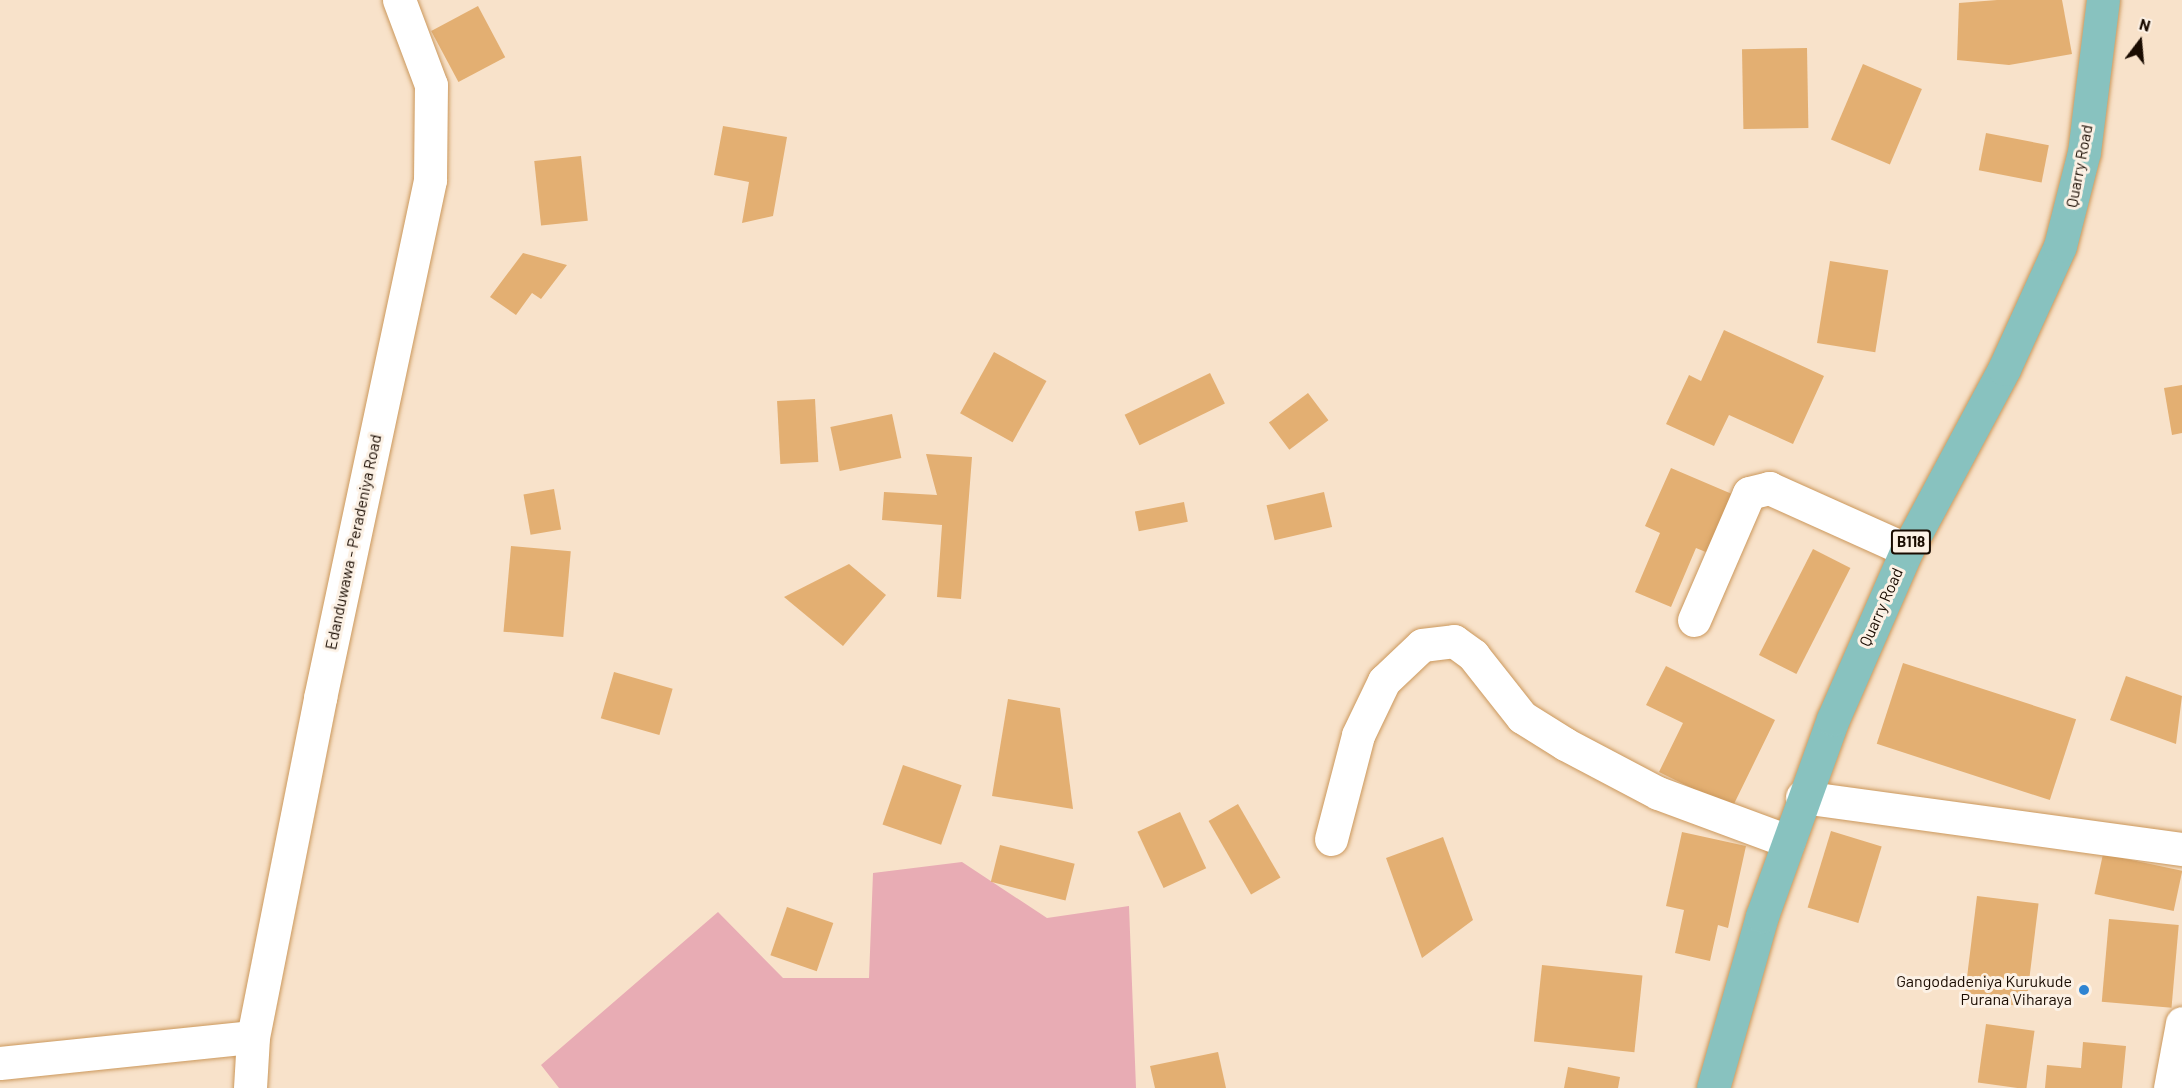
<!DOCTYPE html>
<style>
body{margin:0}
#map{position:relative;width:2182px;height:1088px;overflow:hidden;background:#f8e2ca;font-family:Barlow,sans-serif}
div>[style]{position:absolute}
[style*='--x']{left:calc(var(--x)*1px);top:calc(var(--y)*1px);width:calc(var(--w)*1px);rotate:calc(var(--a)*1deg)}
.green>*{inset:0;background:#e8acb4}
.building>*{inset:0;background:#e3af72;transform-origin:0 0}
.roads{filter:drop-shadow(0 0 2px #cb985c) drop-shadow(0 0 2px #cb985c)}
.minor>*{height:33px;margin:-16.5px;padding:0 16.5px;transform-origin:16.5px;border-radius:16.5px;background:#fff}
.primary>*{height:33px;margin:-16.5px;padding:0 16.5px;transform-origin:16.5px;border-radius:16.5px;background:#88c2bf}
.dots>*{width:16px;height:16px;translate:-50% -50%;box-sizing:border-box;border:3px solid #fcf1e5;border-radius:50%}
span{translate:-50% -50%;white-space:nowrap;text-align:center;line-height:1.15;-webkit-text-stroke:6px #fcf1e5;paint-order:stroke}
.shield-label span{padding:2px 4px;background:#fcf1e5;border:2px solid;border-radius:4px;-webkit-text-stroke-width:0}
.shield-label{font-size:15px;color:#190b00;font-weight:700}
.street-label{font-size:16px;color:#190b00}
.poi-label{font-size:16px;color:#190b00}
.right{translate:-100% -50%;text-align:right}
.north{position:absolute;left:2110px;top:12px;width:60px;height:60px;-webkit-text-stroke:4px #fcf1e5;paint-order:stroke;rotate:16deg;font-size:16px;font-weight:700;line-height:24px;text-align:center;color:#190b00}
.north::after{content:'';display:block;margin:auto;width:21px;height:27px;background:#190b00;clip-path:polygon(50% 0,100% 100%,50% 72%,0 100%)}
</style>
<div id="map">
<div class="green">
<i style="clip-path:polygon(962px 862px,1047px 918px,1129px 906px,1136px 1088px,559px 1088px,541px 1065px,718px 912px,783px 978px,869px 978px,873px 873px)"></i>
</div>
<div class="building">
<i style="clip-path:polygon(1997px 0,2062px 0,2072px 54px,2009px 65px,1957px 60px,1959px 3px)"></i>
<i style="left:478px;top:6px;width:58px;height:53px;rotate:62deg"></i>
<i style="left:1807px;top:48px;width:80px;height:65px;rotate:89deg"></i>
<i style="left:1863px;top:64px;width:64px;height:82px;rotate:23deg"></i>
<i style="clip-path:polygon(723px 126px,787px 137px,773px 216px,742px 223px,749px 182px,714px 175px)"></i>
<i style="left:1986px;top:133px;width:64px;height:38px;rotate:11deg"></i>
<i style="left:581px;top:156px;width:65px;height:47px;rotate:84deg"></i>
<i style="clip-path:polygon(523px 253px,567px 265px,541px 299px,532px 293px,516px 315px,490px 297px)"></i>
<i style="left:1830px;top:261px;width:59px;height:83px;rotate:9deg"></i>
<i style="clip-path:polygon(1724px 330px,1824px 376px,1793px 444px,1729px 415px,1714px 446px,1666px 424px,1689px 375px,1701px 381px)"></i>
<i style="left:994px;top:352px;width:60px;height:70px;rotate:29deg"></i>
<i style="left:1210px;top:373px;width:34px;height:95px;rotate:64deg"></i>
<i style="clip-path:polygon(2182px 385px,2182px 433px,2172px 435px,2164px 388px)"></i>
<i style="left:1308px;top:393px;width:34px;height:49px;rotate:53deg"></i>
<i style="left:815px;top:399px;width:63px;height:38px;rotate:87deg"></i>
<i style="left:892px;top:414px;width:45px;height:63px;rotate:78deg"></i>
<i style="clip-path:polygon(926px 454px,972px 457px,961px 599px,937px 597px,942px 525px,882px 520px,884px 492px,937px 495px)"></i>
<i style="clip-path:polygon(1671px 468px,1739px 497px,1713px 555px,1696px 548px,1671px 607px,1635px 592px,1660px 533px,1645px 526px)"></i>
<i style="left:554px;top:489px;width:41px;height:31px;rotate:80deg"></i>
<i style="left:1324px;top:492px;width:36px;height:59px;rotate:77deg"></i>
<i style="left:1184px;top:502px;width:20px;height:50px;rotate:79deg"></i>
<i style="left:511px;top:546px;width:60px;height:86px;rotate:5deg"></i>
<i style="left:1813px;top:549px;width:42px;height:119px;rotate:27deg"></i>
<i style="clip-path:polygon(849px 564px,886px 595px,843px 646px,784px 597px)"></i>
<i style="left:1903px;top:663px;width:182px;height:85px;rotate:18deg"></i>
<i style="clip-path:polygon(1666px 666px,1775px 720px,1732px 808px,1659px 772px,1683px 723px,1646px 705px)"></i>
<i style="left:614px;top:672px;width:61px;height:48px;rotate:16deg"></i>
<i style="clip-path:polygon(2126px 676px,2182px 696px,2176px 744px,2110px 720px)"></i>
<i style="clip-path:polygon(1008px 699px,1060px 708px,1073px 809px,992px 796px)"></i>
<i style="left:903px;top:765px;width:62px;height:63px;rotate:19deg"></i>
<i style="left:1238px;top:804px;width:85px;height:34px;rotate:60deg"></i>
<i style="left:1180px;top:812px;width:62px;height:47px;rotate:65deg"></i>
<i style="left:1831px;top:831px;width:53px;height:80px;rotate:17deg"></i>
<i style="clip-path:polygon(1682px 832px,1746px 846px,1728px 928px,1718px 925px,1710px 961px,1675px 953px,1684px 910px,1666px 906px)"></i>
<i style="clip-path:polygon(1443px 837px,1473px 920px,1422px 958px,1386px 858px)"></i>
<i style="left:1000px;top:845px;width:77px;height:38px;rotate:14deg"></i>
<i style="left:2103px;top:854px;width:81px;height:41px;rotate:12deg"></i>
<i style="left:1977px;top:896px;width:62px;height:104px;rotate:7deg"></i>
<i style="left:787px;top:907px;width:49px;height:51px;rotate:19deg"></i>
<i style="left:2109px;top:919px;width:70px;height:83px;rotate:5deg"></i>
<i style="left:1542px;top:965px;width:101px;height:77px;rotate:6deg"></i>
<i style="left:1986px;top:1024px;width:49px;height:59px;rotate:8deg"></i>
<i style="clip-path:polygon(2083px 1042px,2126px 1046px,2122px 1088px,2045px 1088px,2047px 1065px,2081px 1068px)"></i>
<i style="clip-path:polygon(1218px 1052px,1226px 1088px,1155px 1088px,1150px 1066px)"></i>
<i style="clip-path:polygon(1568px 1067px,1620px 1077px,1618px 1088px,1564px 1088px)"></i>
</div>
<div class="roads">
<div class="minor">
<i style="--x:1694;--y:620;--w:138;--a:-66.6"></i>
<i style="--x:1749;--y:493;--w:21;--a:-14"></i>
<i style="--x:1769;--y:488;--w:151;--a:24.2"></i>
<i style="--x:1802;--y:797;--w:384;--a:7.8"></i>
<i style="--x:1331;--y:839;--w:107;--a:-75.4"></i>
<i style="--x:1358;--y:735;--w:60;--a:-64.3"></i>
<i style="--x:1384;--y:681;--w:52;--a:-43.5"></i>
<i style="--x:1422;--y:645;--w:32;--a:-7"></i>
<i style="--x:1454;--y:641;--w:24;--a:36"></i>
<i style="--x:1473;--y:655;--w:79;--a:51.7"></i>
<i style="--x:1522;--y:717;--w:51;--a:32.1"></i>
<i style="--x:1565;--y:744;--w:105;--a:27.8"></i>
<i style="--x:1658;--y:793;--w:139;--a:20.3"></i>
<i style="--x:0;--y:1063;--w:254;--a:-5.9"></i>
<i style="--x:250;--y:1088;--w:51;--a:-86.6"></i>
<i style="--x:253;--y:1037;--w:346;--a:-78.8"></i>
<i style="--x:320;--y:698;--w:530;--a:-78.01"></i>
<i style="--x:430;--y:180;--w:95;--a:-89.4"></i>
<i style="--x:431;--y:85;--w:91;--a:-110.6"></i>
<i style="--x:2170;--y:1088;--w:66;--a:-79.5"></i>
</div>
<div class="primary">
<i style="--x:1713;--y:1088;--w:179;--a:-74.1"></i>
<i style="--x:1762;--y:916;--w:209;--a:-70.2"></i>
<i style="--x:1833;--y:719;--w:184;--a:-66.4"></i>
<i style="--x:1907;--y:550;--w:205;--a:-61.8"></i>
<i style="--x:2004;--y:369;--w:135;--a:-65.5"></i>
<i style="--x:2060;--y:246;--w:97;--a:-75.7"></i>
<i style="--x:2084;--y:152;--w:153;--a:-82.9"></i>
</div>
</div>
<div class="dots">
<i style="left:2084px;top:990px;background:#2e84d2"></i>
</div>
<div class="shield-label">
<span style="left:1911px;top:542px">B118</span>
</div>
<div class="street-label">
<span style="left:2079px;top:166px;rotate:-79deg">Quarry Road</span>
<span style="left:353px;top:542px;rotate:-78deg">Edanduwawa - Peradeniya Road</span>
<span style="left:1881px;top:607px;rotate:-66deg">Quarry Road</span>
</div>
<div class="poi-label">
<span class="right" style="left:2072px;top:990px">Gangodadeniya Kurukude<br>Purana Viharaya</span>
</div>
<div class="north">N</div>
</div>
